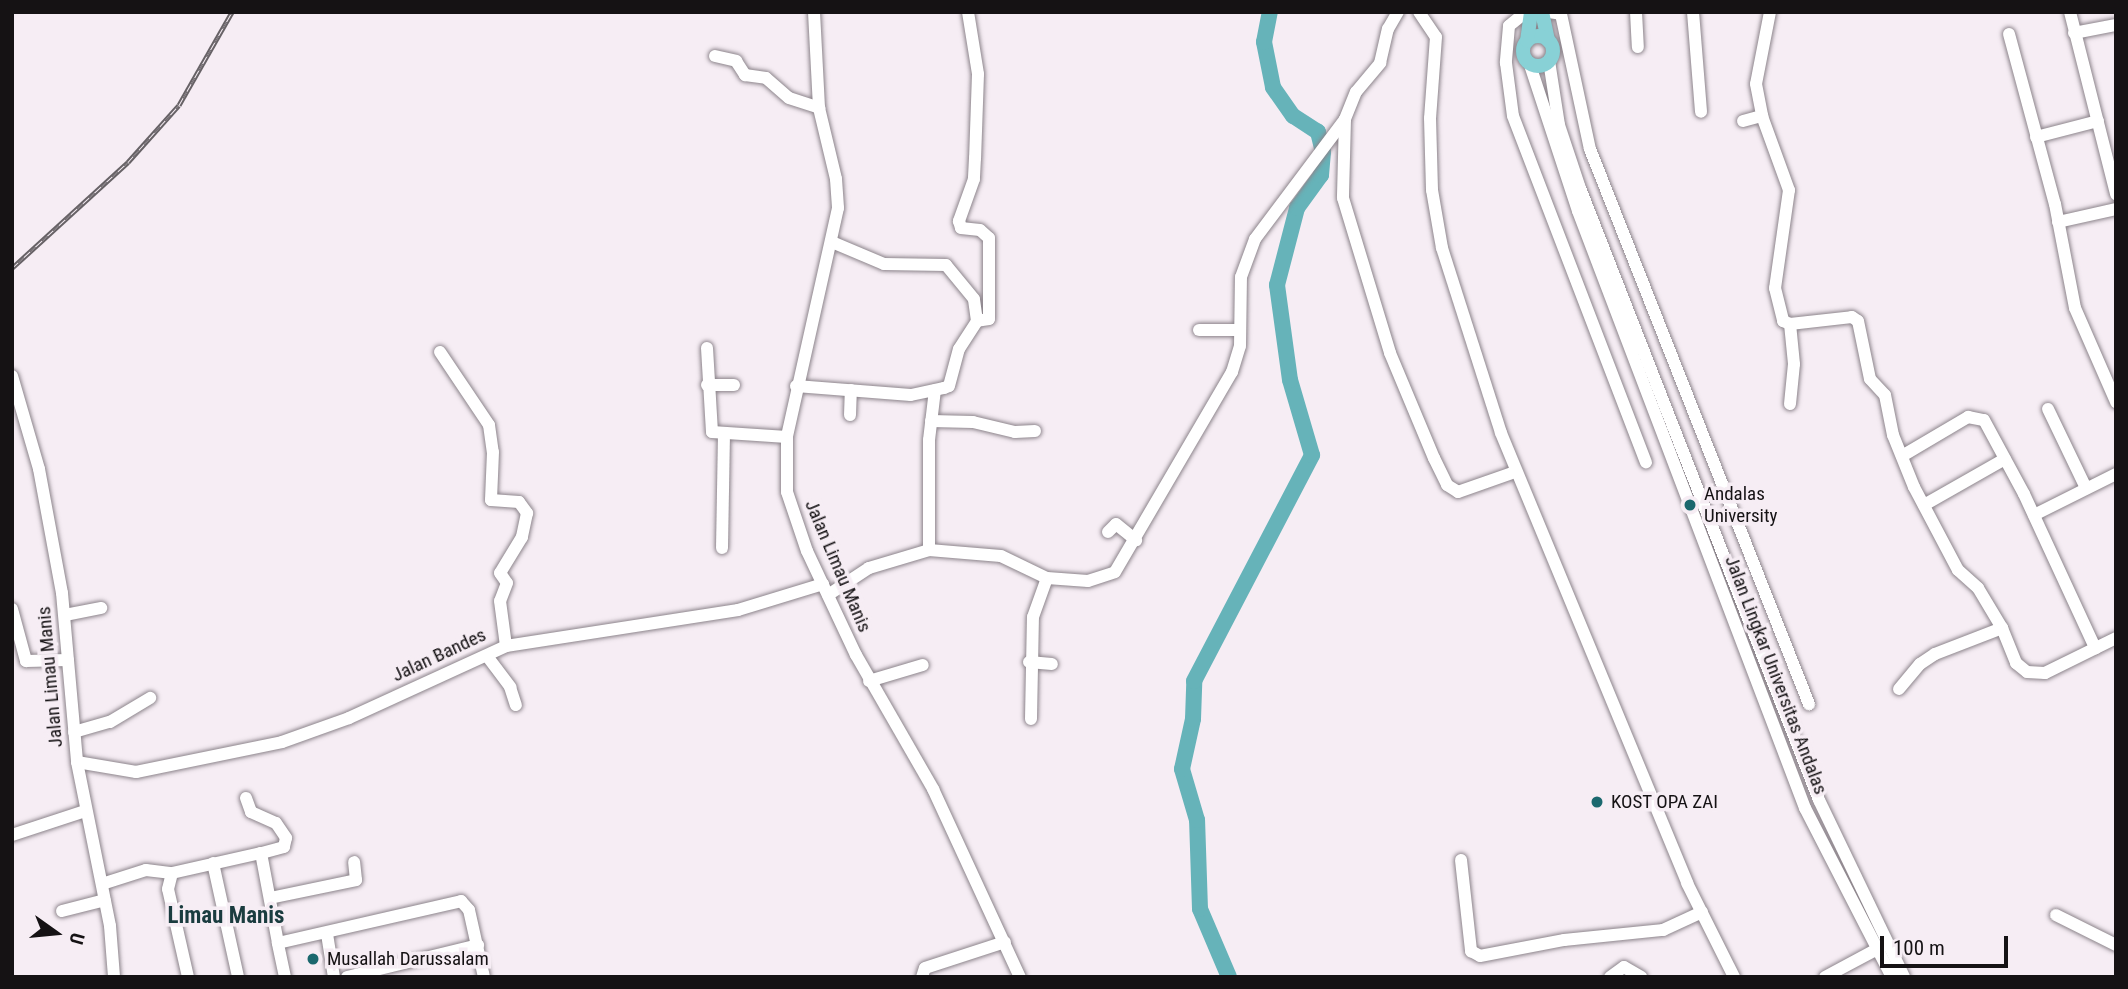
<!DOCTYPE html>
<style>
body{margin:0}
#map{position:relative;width:2128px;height:989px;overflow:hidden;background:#f6edf4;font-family:"Roboto Condensed",sans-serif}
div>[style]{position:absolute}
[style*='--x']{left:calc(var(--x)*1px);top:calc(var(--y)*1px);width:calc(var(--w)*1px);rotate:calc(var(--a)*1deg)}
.river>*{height:16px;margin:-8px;padding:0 8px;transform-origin:8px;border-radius:8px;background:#66b3b9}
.roads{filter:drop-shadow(0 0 2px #8c848b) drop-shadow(0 0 2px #8c848b)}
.minor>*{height:12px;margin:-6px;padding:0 6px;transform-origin:6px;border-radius:6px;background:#fff}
.major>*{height:14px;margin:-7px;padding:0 7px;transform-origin:7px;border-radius:7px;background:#88d1d6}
.major>.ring{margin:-7px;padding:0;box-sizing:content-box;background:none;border:14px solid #88d1d6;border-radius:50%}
.rail>*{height:5px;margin-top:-2.5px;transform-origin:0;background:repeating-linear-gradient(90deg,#f6edf4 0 8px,#676266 0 16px);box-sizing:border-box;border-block:2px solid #676266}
.dots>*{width:19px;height:19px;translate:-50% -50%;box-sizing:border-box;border:4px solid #f6edf4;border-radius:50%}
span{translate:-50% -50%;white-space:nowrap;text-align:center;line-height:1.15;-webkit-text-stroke:7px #f6edf4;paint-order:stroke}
.poi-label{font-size:19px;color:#151214}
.left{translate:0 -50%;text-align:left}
.street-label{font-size:19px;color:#151214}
.quarter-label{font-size:23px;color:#1a3c3f;font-weight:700}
.frame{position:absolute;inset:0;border:14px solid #151214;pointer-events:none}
.north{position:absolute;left:21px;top:898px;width:70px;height:70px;-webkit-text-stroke:5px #f6edf4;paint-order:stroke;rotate:105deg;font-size:19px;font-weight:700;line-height:28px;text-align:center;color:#151214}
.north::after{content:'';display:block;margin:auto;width:24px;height:32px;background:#151214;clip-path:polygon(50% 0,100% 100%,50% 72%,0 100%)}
.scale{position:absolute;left:1880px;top:936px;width:128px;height:32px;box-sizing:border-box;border:4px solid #151214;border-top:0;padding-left:9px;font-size:21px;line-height:24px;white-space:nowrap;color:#151214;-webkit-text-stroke:5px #f6edf4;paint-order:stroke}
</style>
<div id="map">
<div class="river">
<i style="--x:1229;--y:977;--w:74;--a:-113.1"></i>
<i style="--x:1200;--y:909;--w:89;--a:-91.9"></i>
<i style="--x:1197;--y:820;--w:53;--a:-106.4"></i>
<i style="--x:1182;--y:769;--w:51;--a:-77.6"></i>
<i style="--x:1193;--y:719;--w:38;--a:-88"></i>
<i style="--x:1194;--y:681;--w:255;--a:-62.4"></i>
<i style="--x:1312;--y:455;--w:78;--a:-106.3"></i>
<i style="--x:1290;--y:380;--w:96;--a:-97.8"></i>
<i style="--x:1277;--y:285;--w:80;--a:-75.4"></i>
<i style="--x:1297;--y:208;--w:41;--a:-54"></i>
<i style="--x:1321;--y:175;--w:23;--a:-85"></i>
<i style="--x:1323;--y:152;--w:21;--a:-104"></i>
<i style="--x:1318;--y:132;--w:30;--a:-147"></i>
<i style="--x:1293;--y:116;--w:35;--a:-125"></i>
<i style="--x:1273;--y:87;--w:46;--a:-101.3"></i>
<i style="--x:1264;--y:42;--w:31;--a:-79"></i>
</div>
<div class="roads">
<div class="minor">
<i style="--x:814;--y:12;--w:96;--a:87"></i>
<i style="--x:819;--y:108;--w:73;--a:76.5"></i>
<i style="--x:836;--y:179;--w:29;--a:86"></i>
<i style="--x:838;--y:208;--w:235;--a:102.6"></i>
<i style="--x:787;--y:437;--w:55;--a:90"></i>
<i style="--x:787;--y:492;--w:62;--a:71.3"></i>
<i style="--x:807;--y:551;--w:115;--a:64.8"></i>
<i style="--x:856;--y:655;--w:155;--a:60.1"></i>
<i style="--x:933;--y:789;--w:207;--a:65.2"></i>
<i style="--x:968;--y:12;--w:63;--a:80.8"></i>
<i style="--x:978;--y:74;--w:84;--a:92"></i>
<i style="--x:975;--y:158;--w:21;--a:93"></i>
<i style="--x:974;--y:179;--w:45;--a:109.7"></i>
<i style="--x:959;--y:221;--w:7;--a:74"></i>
<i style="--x:961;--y:228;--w:19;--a:6"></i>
<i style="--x:980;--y:230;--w:12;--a:42"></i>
<i style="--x:989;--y:238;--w:81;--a:90"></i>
<i style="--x:989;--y:319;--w:12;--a:171"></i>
<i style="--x:1419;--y:12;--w:30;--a:56"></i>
<i style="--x:1436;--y:37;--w:81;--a:94.2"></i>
<i style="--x:1430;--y:118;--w:72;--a:88.4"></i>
<i style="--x:1432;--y:190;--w:59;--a:80.2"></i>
<i style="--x:1442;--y:248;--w:194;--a:72.3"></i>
<i style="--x:1501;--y:433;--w:487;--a:67.5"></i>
<i style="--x:1687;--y:883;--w:105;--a:63.4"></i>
<i style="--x:1526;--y:12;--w:22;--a:141"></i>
<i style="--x:1509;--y:26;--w:37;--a:95"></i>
<i style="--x:1506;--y:63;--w:53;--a:82.5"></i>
<i style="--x:1513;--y:116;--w:371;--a:69"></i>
<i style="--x:1549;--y:12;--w:12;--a:9"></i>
<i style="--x:1561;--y:14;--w:138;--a:77.9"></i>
<i style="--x:1590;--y:149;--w:597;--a:68.47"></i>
<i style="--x:1636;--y:12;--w:35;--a:87"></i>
<i style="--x:1693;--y:12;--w:100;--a:85.4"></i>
<i style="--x:1770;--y:12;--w:73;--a:101"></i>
<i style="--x:1756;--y:84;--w:33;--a:79"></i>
<i style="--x:1762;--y:116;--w:79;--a:70"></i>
<i style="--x:1789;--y:190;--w:99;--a:98.1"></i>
<i style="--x:1775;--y:288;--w:34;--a:76"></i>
<i style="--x:1783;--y:321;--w:8;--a:23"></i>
<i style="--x:1790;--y:324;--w:62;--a:-6.4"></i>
<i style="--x:1852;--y:317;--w:7;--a:34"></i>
<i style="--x:1858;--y:321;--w:59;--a:78.3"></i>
<i style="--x:1870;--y:379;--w:22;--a:47"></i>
<i style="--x:1885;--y:395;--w:41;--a:78.7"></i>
<i style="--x:1893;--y:435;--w:56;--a:68"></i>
<i style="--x:1914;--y:487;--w:94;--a:62.1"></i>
<i style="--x:1958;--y:570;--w:27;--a:42"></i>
<i style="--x:1978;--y:588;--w:47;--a:59"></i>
<i style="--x:2002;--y:628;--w:38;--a:68"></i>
<i style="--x:2016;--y:663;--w:14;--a:39"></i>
<i style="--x:2027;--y:672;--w:18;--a:3"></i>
<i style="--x:2045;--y:673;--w:79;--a:-26.2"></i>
<i style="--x:2070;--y:12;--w:188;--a:75.8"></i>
<i style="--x:2074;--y:33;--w:43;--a:-10.8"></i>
<i style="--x:2009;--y:34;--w:176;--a:74.9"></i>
<i style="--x:2055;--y:204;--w:106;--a:79.1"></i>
<i style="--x:2075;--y:308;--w:103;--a:66.4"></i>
<i style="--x:715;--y:56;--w:22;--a:13"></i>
<i style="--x:736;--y:61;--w:17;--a:57"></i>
<i style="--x:745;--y:75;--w:21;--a:8"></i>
<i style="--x:766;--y:78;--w:30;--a:41"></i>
<i style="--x:789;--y:98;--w:32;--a:18"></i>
<i style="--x:1549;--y:61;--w:65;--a:81.1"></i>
<i style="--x:1559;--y:125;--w:66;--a:71.6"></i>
<i style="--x:1580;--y:188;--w:657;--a:68.67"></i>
<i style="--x:1819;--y:800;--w:196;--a:64.3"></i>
<i style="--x:1529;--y:62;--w:157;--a:71.8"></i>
<i style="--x:1578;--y:211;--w:639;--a:69.18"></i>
<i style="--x:1805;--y:808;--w:190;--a:62.8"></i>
<i style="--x:1345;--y:119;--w:79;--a:91.5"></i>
<i style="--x:1343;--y:198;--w:162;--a:73.1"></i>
<i style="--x:1390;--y:353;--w:114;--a:67.3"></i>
<i style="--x:1434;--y:458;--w:30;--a:64"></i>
<i style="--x:1447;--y:485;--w:13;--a:32"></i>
<i style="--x:1458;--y:492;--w:60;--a:-19.3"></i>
<i style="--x:1743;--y:121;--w:20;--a:-15"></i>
<i style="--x:2036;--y:137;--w:64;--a:-14.5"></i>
<i style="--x:2058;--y:222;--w:59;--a:-12.6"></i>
<i style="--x:1199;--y:330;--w:41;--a:0"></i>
<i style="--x:707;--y:348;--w:84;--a:86.6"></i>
<i style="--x:712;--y:432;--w:75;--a:3.8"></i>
<i style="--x:440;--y:352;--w:88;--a:56.1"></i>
<i style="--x:489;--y:425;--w:27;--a:82"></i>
<i style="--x:493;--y:452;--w:48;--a:92.4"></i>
<i style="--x:491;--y:500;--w:28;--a:4"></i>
<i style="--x:519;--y:502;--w:14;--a:54"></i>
<i style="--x:527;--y:513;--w:25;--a:102"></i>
<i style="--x:522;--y:537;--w:42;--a:121.4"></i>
<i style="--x:500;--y:573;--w:12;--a:55"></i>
<i style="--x:507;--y:583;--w:19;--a:111"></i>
<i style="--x:500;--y:601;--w:45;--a:82.4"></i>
<i style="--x:12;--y:376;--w:97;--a:73.8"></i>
<i style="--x:39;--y:469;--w:126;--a:79.5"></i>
<i style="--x:62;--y:593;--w:170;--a:84.9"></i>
<i style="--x:77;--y:762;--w:167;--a:78.6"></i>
<i style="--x:110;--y:926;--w:51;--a:85.5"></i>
<i style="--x:707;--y:385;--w:27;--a:0"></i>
<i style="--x:796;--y:386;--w:115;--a:4.5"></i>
<i style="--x:911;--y:395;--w:34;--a:-12"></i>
<i style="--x:944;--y:388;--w:5;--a:-22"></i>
<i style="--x:949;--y:386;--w:38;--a:-75"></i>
<i style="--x:959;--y:349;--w:33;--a:-57"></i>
<i style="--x:977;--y:321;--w:22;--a:-98"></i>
<i style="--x:974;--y:299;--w:44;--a:-129.5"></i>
<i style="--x:946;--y:265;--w:62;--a:-179.1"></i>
<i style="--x:884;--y:264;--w:54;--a:-157.2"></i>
<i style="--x:1790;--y:404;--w:40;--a:-84.3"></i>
<i style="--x:1794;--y:364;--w:40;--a:-95.7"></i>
<i style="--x:2048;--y:409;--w:88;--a:64.3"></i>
<i style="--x:850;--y:415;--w:25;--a:-88"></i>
<i style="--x:931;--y:421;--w:42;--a:1.4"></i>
<i style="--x:973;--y:422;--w:43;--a:13.4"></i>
<i style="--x:1015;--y:432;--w:20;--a:-3"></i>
<i style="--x:1902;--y:456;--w:77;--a:-30.6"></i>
<i style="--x:1968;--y:417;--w:16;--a:11"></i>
<i style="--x:1984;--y:420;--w:84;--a:61.6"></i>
<i style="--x:2024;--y:494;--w:170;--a:65.2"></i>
<i style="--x:1924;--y:505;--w:93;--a:-29.6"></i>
<i style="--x:2034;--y:515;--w:92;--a:-26.6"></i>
<i style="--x:1108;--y:532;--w:11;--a:-45"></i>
<i style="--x:1116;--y:524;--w:26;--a:39"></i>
<i style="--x:722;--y:548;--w:114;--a:-89"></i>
<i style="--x:929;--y:550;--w:110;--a:-90"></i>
<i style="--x:929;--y:440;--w:50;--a:-83.2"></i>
<i style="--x:828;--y:595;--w:49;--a:-33.4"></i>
<i style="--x:869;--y:568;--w:63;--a:-16.7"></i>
<i style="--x:929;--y:550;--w:72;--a:4.8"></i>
<i style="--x:1001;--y:556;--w:51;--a:25.6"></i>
<i style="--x:1047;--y:578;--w:41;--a:4.2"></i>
<i style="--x:1088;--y:581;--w:28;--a:-18"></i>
<i style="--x:1115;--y:572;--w:232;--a:-59.7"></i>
<i style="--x:1232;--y:372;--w:27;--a:-73"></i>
<i style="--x:1240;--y:346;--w:69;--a:-89.2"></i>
<i style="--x:1241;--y:277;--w:40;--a:-69.8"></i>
<i style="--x:1255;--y:239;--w:150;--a:-53.1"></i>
<i style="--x:1345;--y:119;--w:29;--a:-68"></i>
<i style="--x:1356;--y:92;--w:38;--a:-50"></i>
<i style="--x:1380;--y:63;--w:35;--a:-77"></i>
<i style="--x:1388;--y:29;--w:20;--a:-60"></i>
<i style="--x:12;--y:609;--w:54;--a:74.9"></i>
<i style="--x:26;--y:661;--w:42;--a:-1.4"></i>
<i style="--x:65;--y:615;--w:37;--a:-11"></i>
<i style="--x:487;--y:656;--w:39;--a:53"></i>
<i style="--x:510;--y:687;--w:19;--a:72"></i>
<i style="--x:1029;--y:662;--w:23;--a:5"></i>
<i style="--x:869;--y:681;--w:56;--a:-16.5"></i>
<i style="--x:1899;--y:689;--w:33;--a:-50"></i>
<i style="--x:1920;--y:664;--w:18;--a:-34"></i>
<i style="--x:1935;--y:654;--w:72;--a:-21.2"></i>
<i style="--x:1031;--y:719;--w:102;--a:-88.9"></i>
<i style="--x:1033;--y:617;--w:41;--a:-70.3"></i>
<i style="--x:74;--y:732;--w:37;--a:-16"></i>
<i style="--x:110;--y:722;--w:47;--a:-31"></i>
<i style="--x:77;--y:762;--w:60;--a:9.6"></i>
<i style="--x:136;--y:772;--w:149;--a:-11.6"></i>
<i style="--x:282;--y:742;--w:71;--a:-19.7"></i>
<i style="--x:349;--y:718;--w:173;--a:-24.6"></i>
<i style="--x:506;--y:646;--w:235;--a:-8.8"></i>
<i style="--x:738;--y:610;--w:89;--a:-17"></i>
<i style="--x:246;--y:798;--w:15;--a:70"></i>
<i style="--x:251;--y:812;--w:27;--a:24"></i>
<i style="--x:276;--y:823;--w:18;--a:56"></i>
<i style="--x:286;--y:838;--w:9;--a:103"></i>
<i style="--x:284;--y:847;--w:24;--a:165"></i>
<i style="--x:261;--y:853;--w:92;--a:79.3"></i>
<i style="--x:12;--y:835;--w:77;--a:-18.2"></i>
<i style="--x:1461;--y:860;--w:92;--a:83.7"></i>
<i style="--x:1471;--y:951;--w:10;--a:29"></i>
<i style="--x:1480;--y:956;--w:86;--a:-10.8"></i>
<i style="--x:1564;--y:940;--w:100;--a:-5.8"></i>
<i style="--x:1663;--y:930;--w:43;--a:-24.8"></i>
<i style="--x:213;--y:863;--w:117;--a:77.6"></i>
<i style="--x:102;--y:884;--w:46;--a:-17.7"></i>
<i style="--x:146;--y:870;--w:26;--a:7"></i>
<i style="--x:270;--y:898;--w:88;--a:-11.8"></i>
<i style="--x:356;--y:880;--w:18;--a:-96"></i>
<i style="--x:62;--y:911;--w:44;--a:-14.3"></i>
<i style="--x:2056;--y:915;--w:67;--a:26.6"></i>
<i style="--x:327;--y:934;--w:44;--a:80.8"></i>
<i style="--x:188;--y:977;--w:90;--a:-102.8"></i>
<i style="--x:168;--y:889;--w:16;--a:-76"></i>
<i style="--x:172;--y:873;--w:91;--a:-12.7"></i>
<i style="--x:285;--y:977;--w:35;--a:-102"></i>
<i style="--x:278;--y:943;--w:188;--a:-12.9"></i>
<i style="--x:461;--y:901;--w:12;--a:48"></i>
<i style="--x:469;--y:910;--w:69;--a:77.4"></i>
<i style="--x:347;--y:977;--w:135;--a:-13.7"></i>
<i style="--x:922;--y:977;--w:9;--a:-72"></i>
<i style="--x:925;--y:968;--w:84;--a:-18"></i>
<i style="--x:1610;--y:977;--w:17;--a:-36"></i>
<i style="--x:1624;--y:967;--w:20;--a:30"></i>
<i style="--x:1825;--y:977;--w:66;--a:-28.1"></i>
</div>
<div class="major">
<i style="--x:1542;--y:12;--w:29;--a:78"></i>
<i class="ring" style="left:1523px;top:36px;width:16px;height:16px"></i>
<i style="--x:1527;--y:41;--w:29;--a:-82"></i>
</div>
</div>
<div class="rail">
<i style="--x:12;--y:268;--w:157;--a:-42.4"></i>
<i style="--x:128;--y:162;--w:76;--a:-48.2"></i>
<i style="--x:179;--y:105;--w:107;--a:-60.3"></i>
</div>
<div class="dots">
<i style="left:1690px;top:505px;background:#1b686e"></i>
<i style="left:1597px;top:802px;background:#1b686e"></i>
<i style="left:313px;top:959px;background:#1b686e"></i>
</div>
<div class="poi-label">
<span class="left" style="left:1704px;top:505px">Andalas<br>University</span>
<span class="left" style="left:1611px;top:802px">KOST OPA ZAI</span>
<span class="left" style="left:327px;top:959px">Musallah Darussalam</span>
</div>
<div class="street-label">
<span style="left:838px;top:566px;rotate:67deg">Jalan Limau Manis</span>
<span style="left:439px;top:655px;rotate:-25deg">Jalan Bandes</span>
<span style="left:1776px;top:675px;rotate:69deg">Jalan Lingkar Universitas Andalas</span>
<span style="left:50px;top:677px;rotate:-95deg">Jalan Limau Manis</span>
</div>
<div class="quarter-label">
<span style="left:226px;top:916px">Limau Manis</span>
</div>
<div class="frame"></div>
<div class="north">U</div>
<div class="scale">100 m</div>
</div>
